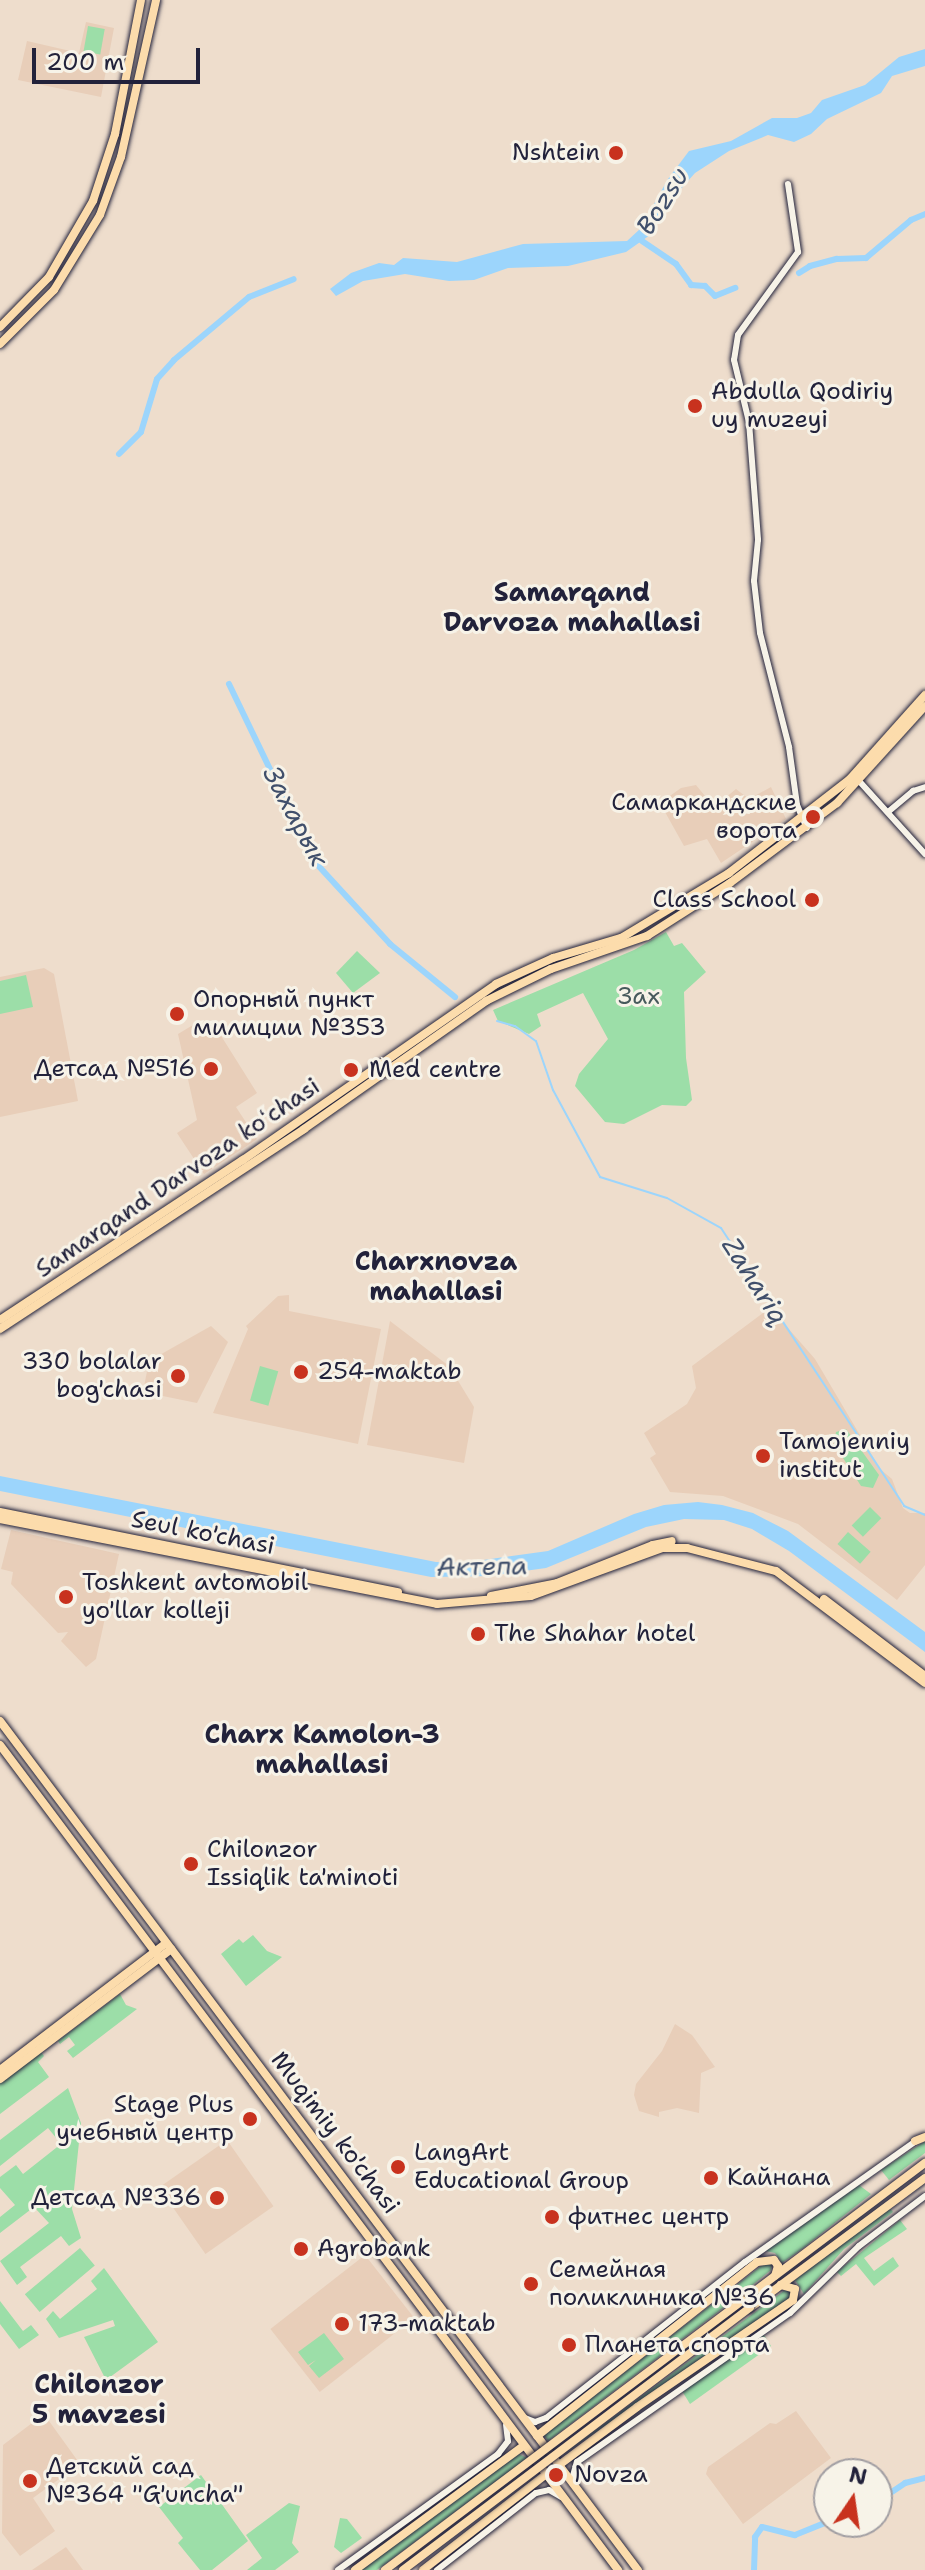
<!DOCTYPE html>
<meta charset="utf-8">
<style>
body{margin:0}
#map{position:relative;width:925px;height:2570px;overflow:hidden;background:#edc;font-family:"Shantell Sans",sans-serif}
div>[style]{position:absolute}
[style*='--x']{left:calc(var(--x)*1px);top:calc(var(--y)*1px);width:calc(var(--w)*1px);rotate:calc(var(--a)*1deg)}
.built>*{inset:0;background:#e8ceb9;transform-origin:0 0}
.green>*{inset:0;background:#9cdea8;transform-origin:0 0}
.water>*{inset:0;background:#9cd5fc}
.stream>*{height:2px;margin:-1px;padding:0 1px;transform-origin:1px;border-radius:1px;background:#9cd5fc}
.canal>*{height:6px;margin:-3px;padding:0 3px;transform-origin:3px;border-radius:3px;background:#9cd5fc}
.roads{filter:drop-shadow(0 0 2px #22223b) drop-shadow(0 0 2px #22223b)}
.minor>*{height:6px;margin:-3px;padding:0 3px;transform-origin:3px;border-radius:3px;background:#f7f3e8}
.major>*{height:8px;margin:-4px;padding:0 4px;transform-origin:4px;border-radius:4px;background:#fcdcac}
.bridges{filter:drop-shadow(0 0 2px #22223b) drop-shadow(0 0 2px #22223b)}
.major-bridge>*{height:8px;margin:-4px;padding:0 4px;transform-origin:4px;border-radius:4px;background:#fcdcac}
.dots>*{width:22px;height:22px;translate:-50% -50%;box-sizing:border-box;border:4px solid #f7f3e8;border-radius:50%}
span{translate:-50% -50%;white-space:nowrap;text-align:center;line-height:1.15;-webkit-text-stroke:6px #f7f3e8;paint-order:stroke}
.poi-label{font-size:24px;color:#22223b}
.right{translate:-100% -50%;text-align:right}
.left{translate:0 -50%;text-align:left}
.park-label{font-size:24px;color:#475a5c}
.street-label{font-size:24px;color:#22223b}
.water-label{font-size:26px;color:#404f6b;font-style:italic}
.neighbourhood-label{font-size:26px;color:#22223b;font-weight:700}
.north{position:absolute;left:813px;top:2458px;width:80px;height:80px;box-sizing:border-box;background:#f7f3e8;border:2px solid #a29fa3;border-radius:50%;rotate:13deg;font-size:22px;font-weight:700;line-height:32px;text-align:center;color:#22223b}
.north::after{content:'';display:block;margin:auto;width:28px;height:36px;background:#c8321e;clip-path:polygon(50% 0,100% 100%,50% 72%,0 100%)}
.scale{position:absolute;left:32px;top:48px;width:168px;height:36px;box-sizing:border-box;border:4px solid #22223b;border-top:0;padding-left:10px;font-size:24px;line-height:28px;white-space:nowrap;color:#22223b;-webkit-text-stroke:6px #f7f3e8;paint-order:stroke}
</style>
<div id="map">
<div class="built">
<i style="clip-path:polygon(86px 22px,114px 28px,101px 97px,18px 80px,27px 41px,79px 53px)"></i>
<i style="clip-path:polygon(696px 785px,714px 807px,736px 789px,749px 799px,771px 787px,786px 819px,721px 863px,707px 839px,684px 846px,660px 803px,681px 788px)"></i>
<i style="clip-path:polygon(44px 968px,54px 974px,78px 1101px,0 1117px,0 977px)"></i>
<i style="clip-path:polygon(198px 1022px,213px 1023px,257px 1093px,236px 1107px,257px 1139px,204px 1174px,177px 1133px,197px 1120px,178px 1034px)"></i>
<i style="clip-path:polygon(289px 1295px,289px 1311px,381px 1329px,358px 1444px,213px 1413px,248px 1329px,246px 1326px,278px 1296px)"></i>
<i style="clip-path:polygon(767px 1310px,773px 1311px,815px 1359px,880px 1469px,892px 1479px,903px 1508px,910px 1513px,925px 1513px,925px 1565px,897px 1600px,798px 1524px,723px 1496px,670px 1492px,650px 1458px,656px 1454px,644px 1433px,687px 1404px,696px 1388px,692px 1366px)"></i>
<i style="clip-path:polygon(390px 1321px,449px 1366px,474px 1407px,464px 1463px,367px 1445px)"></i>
<i style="clip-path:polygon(211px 1326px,228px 1342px,197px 1403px,143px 1392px,149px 1361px)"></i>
<i style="clip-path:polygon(11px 1530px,119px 1554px,96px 1659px,86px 1667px,61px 1641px,68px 1632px,58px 1633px,11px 1584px,13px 1572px,1px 1569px)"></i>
<i style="clip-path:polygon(675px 2024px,692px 2035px,715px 2067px,701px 2073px,699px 2113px,677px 2108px,659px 2112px,659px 2117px,639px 2111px,634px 2095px,636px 2084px,662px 2051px)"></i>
<i style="left:227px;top:2140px;width:81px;height:83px;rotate:55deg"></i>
<i style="left:365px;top:2255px;width:80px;height:120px;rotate:52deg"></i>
<i style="clip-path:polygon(796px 2411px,831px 2458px,743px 2524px,706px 2474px,708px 2467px,770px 2423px,776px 2424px)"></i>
<i style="clip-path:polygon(44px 2414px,80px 2464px,33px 2498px,55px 2531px,20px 2556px,2px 2533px,3px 2445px)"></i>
<i style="clip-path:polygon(66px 2547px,83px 2570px,32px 2570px)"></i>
</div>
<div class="green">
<i style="left:88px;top:26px;width:17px;height:26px;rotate:10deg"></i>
<i style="clip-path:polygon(666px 932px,674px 946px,682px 943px,706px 972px,684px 992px,686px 1058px,692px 1100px,686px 1106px,662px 1105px,624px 1124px,605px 1122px,575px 1086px,579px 1074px,608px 1039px,583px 993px,537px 1014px,541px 1026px,529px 1034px,498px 1021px,493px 1010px,634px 950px)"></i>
<i style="clip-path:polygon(357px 951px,380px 973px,353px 993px,336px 973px)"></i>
<i style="clip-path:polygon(26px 975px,33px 1007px,0 1014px,0 981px)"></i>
<i style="left:260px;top:1366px;width:19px;height:36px;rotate:16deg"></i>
<i style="clip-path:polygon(846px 1429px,879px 1475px,873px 1488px,861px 1486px,834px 1444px,836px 1432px)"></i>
<i style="left:870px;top:1507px;width:16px;height:26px;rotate:45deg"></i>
<i style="left:848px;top:1532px;width:30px;height:16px;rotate:41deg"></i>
<i style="clip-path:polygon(253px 1935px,267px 1951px,282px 1957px,246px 1986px,221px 1954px,239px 1939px,243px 1943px)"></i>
<i style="clip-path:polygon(120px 1994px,126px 2005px,137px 2009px,73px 2058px,67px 2051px,75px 2045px,69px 2037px,60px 2044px,58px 2041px)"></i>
<i style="clip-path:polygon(41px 2052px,44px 2056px,38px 2062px,49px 2077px,0 2114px,0 2083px)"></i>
<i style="clip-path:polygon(68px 2088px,81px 2123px,72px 2209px,81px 2238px,69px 2246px,61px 2236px,20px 2267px,27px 2277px,17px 2285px,0 2261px,49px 2223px,34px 2207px,0 2233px,0 2217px,15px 2205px,0 2188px,0 2177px,16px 2165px,23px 2174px,61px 2144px,48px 2128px,0 2166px,0 2140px)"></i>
<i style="clip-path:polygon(925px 2141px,925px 2153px,889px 2180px,881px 2170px)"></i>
<i style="clip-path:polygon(859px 2185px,871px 2194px,802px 2249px,782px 2263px,775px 2253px,766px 2251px)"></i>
<i style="clip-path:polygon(890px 2208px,893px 2212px,844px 2249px,804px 2294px,795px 2280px)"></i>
<i style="clip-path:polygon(900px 2220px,907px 2229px,864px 2258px,874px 2271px,893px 2257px,899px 2266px,874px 2286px,856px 2264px,841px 2276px,837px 2272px)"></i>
<i style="left:80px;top:2248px;width:23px;height:72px;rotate:50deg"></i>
<i style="clip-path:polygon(765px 2263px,772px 2264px,771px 2270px,739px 2296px,548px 2441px,544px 2435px)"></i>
<i style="clip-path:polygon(104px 2268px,158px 2342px,106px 2380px,84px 2337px,115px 2326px,113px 2320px,59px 2338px,46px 2319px,53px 2311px,60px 2319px,97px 2289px,91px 2281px)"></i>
<i style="clip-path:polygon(785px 2290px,792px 2291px,792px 2297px,561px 2456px)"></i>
<i style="clip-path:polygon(0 2301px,23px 2331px,31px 2325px,39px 2335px,19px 2349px,0 2324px)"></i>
<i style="clip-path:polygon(324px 2333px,344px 2359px,319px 2378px,309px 2366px,316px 2360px,308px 2365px,298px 2352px)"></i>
<i style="clip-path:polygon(764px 2335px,771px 2346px,690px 2404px,682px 2391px)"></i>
<i style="clip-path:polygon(519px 2454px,527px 2458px,377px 2570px,360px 2570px)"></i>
<i style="clip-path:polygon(201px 2475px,248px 2541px,212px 2570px,200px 2570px,178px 2543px,183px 2538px,159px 2507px)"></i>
<i style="clip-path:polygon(289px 2503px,300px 2506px,292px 2543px,299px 2552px,275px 2570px,247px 2570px,262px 2558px,246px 2535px)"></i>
<i style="clip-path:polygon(340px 2518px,347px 2519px,362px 2538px,341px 2553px,334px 2547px)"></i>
</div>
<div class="water">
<i style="clip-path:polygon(925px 49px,925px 66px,892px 76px,881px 93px,827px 119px,811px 134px,794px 142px,768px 135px,729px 151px,695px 173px,672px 199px,650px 235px,626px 252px,568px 266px,508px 268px,474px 280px,449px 281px,405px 274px,363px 281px,336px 296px,330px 289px,351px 273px,379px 263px,394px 265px,403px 258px,457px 262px,523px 244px,627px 241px,640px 229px,668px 179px,689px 151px,731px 141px,772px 118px,797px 118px,811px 113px,822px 100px,865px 85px,899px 57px)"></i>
<i style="clip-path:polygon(0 1476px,436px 1562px,462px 1563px,548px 1551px,634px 1514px,664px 1505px,698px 1502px,722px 1505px,753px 1513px,788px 1531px,925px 1632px,925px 1652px,789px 1551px,752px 1529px,724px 1520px,684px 1519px,646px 1527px,546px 1568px,489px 1576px,431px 1577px,0 1491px)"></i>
</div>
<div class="stream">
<i style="--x:497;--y:1021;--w:19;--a:16"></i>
<i style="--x:515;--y:1026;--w:26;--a:36"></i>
<i style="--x:536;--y:1041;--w:52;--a:70.9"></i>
<i style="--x:553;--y:1090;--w:99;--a:61.6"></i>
<i style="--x:600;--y:1177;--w:70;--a:17.4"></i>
<i style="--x:667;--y:1198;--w:62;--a:29.1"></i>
<i style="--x:721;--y:1228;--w:333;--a:56.6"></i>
<i style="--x:904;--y:1506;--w:23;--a:23"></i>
</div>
<div class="canal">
<i style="--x:642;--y:241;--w:41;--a:34.1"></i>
<i style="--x:676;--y:264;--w:26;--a:54"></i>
<i style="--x:691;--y:285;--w:14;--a:4"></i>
<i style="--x:705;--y:286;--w:14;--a:45"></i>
<i style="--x:715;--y:296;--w:22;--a:-22"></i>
<i style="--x:799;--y:273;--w:13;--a:-32"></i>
<i style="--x:810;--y:266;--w:28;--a:-15"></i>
<i style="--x:837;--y:259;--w:29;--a:-2"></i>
<i style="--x:866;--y:258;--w:59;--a:-40.2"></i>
<i style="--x:911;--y:220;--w:15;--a:-23"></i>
<i style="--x:119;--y:454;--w:31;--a:-45"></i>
<i style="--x:141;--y:432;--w:55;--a:-73.2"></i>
<i style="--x:157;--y:379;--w:25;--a:-48"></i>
<i style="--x:174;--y:360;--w:98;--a:-40"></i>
<i style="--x:249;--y:297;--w:48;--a:-21.8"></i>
<i style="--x:229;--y:684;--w:196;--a:64.3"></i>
<i style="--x:314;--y:861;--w:113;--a:47.5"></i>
<i style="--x:390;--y:944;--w:84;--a:39.2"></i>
<i style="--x:877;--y:2502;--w:34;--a:-34"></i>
<i style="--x:905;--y:2483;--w:21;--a:-14"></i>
<i style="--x:754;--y:2570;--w:33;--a:-88"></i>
<i style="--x:755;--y:2537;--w:12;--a:-55"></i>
<i style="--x:762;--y:2527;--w:34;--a:14"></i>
<i style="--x:795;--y:2535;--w:37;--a:-22"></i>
</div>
<div class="roads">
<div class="minor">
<i style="--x:788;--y:184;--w:69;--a:81.6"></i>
<i style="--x:798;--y:252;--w:102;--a:125.9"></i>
<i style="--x:738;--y:335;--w:25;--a:99"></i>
<i style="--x:734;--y:360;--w:64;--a:76.4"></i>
<i style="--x:749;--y:422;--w:118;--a:85.6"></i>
<i style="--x:758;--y:540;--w:41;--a:95.6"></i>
<i style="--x:754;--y:581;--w:52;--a:83.4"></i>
<i style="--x:760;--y:633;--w:118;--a:75.7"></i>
<i style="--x:789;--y:747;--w:59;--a:82.1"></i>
<i style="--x:797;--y:805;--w:25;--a:67"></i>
<i style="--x:860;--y:782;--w:97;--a:47.9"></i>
<i style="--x:888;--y:812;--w:33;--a:-40"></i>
<i style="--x:913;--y:791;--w:13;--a:-18"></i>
<i style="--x:525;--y:2418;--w:11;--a:22"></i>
<i style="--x:535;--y:2422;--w:12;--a:-20"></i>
<i style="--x:546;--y:2418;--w:253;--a:-38.1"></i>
<i style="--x:745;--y:2262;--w:209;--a:-35.3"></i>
<i style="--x:572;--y:2479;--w:18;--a:-74"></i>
<i style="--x:577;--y:2462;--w:260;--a:-35"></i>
<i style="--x:790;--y:2313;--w:96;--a:-44.2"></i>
<i style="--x:859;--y:2246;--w:83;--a:-37.1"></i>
<i style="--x:338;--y:2570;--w:198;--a:-35.9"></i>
<i style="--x:498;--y:2454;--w:16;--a:-52"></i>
<i style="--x:508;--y:2441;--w:16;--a:-97"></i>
<i style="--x:437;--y:2570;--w:125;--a:-37.9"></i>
<i style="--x:536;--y:2493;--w:13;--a:-13"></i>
<i style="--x:549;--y:2490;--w:14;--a:30"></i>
</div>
<div class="major">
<i style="--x:0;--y:327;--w:70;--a:-45.6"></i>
<i style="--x:49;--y:277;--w:88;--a:-59.9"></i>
<i style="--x:93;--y:201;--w:71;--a:-71.8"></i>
<i style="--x:115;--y:134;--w:136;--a:-79"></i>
<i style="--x:0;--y:344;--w:76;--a:-45"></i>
<i style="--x:54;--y:290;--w:88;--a:-58.5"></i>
<i style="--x:100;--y:215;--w:62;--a:-70.1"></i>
<i style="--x:121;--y:157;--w:161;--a:-77.4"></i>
<i style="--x:0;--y:1320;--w:291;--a:-33.4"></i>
<i style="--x:243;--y:1160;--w:308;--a:-34.8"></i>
<i style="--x:496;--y:984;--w:63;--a:-24.5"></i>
<i style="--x:553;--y:958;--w:71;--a:-16.4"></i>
<i style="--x:621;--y:938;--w:126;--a:-31"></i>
<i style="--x:729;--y:873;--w:153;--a:-37.8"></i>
<i style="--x:850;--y:779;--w:113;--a:-48.2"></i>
<i style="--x:0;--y:1329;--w:364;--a:-33.3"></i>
<i style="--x:304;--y:1129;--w:223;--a:-35.1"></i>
<i style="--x:486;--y:1001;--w:72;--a:-26.2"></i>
<i style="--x:551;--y:969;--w:102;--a:-19"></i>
<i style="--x:647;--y:936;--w:98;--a:-32.6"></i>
<i style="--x:730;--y:883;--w:134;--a:-36.8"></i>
<i style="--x:837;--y:803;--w:131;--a:-47.8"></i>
<i style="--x:0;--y:1512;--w:406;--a:11.4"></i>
<i style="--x:0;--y:1519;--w:445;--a:11"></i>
<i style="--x:437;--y:1604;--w:94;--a:-4.9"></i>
<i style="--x:531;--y:1596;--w:140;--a:-20.1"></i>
<i style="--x:662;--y:1548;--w:25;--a:0"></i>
<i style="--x:687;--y:1548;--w:92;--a:14.5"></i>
<i style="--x:776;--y:1571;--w:186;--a:36.9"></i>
<i style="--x:491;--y:1596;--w:67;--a:-11.1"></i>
<i style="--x:557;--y:1583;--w:103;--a:-21.6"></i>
<i style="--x:653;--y:1545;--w:19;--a:-12"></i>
<i style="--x:824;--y:1599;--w:127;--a:37.3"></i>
<i style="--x:0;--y:1721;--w:1062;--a:53.08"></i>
<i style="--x:0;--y:1745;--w:1031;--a:53.16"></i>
<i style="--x:0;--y:2070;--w:209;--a:-37.4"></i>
<i style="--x:0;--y:2079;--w:215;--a:-37.2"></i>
<i style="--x:915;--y:2141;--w:11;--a:-22"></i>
<i style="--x:743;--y:2300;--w:228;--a:-37"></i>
<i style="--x:750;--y:2308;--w:218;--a:-36.6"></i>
<i style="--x:537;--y:2436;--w:280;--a:-38.3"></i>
<i style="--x:757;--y:2262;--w:17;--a:-7"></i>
<i style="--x:774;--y:2260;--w:7;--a:56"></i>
<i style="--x:778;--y:2266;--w:10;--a:107"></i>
<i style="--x:559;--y:2465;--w:97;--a:-36.6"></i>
<i style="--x:637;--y:2407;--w:189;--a:-34.4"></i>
<i style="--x:793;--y:2300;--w:11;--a:-80"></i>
<i style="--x:795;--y:2289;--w:15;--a:-164"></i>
<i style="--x:355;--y:2570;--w:209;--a:-36.4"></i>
<i style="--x:423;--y:2570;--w:155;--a:-37.9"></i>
</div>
</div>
<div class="bridges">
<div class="major-bridge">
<i style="--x:385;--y:2570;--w:448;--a:-37"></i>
<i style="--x:403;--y:2570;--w:435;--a:-37.1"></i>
</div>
</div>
<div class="dots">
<i style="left:616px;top:153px;background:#c8321e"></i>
<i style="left:695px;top:406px;background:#c8321e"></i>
<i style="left:813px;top:817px;background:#c8321e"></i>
<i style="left:812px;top:900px;background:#c8321e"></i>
<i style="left:177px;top:1014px;background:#c8321e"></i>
<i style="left:211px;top:1069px;background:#c8321e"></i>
<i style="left:351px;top:1070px;background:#c8321e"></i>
<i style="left:301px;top:1372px;background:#c8321e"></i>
<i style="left:178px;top:1376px;background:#c8321e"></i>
<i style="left:763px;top:1456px;background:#c8321e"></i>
<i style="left:66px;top:1597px;background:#c8321e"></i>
<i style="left:478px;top:1634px;background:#c8321e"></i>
<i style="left:191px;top:1864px;background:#c8321e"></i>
<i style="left:250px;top:2119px;background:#c8321e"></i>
<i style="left:398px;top:2167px;background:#c8321e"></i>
<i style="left:711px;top:2178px;background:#c8321e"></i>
<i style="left:217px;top:2198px;background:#c8321e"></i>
<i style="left:552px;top:2217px;background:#c8321e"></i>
<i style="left:301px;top:2249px;background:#c8321e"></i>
<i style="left:531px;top:2284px;background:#c8321e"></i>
<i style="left:342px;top:2324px;background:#c8321e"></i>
<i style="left:569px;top:2345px;background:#c8321e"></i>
<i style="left:556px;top:2475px;background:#c8321e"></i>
<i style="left:30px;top:2481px;background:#c8321e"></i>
</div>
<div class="poi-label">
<span class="right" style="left:600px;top:153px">Nshtein</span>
<span class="left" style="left:711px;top:406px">Abdulla Qodiriy<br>uy muzeyi</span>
<span class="right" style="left:797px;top:817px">Самаркандские<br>ворота</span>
<span class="right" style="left:796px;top:900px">Class School</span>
<span class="left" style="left:193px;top:1014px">Опорный пункт<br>милиции №353</span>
<span class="right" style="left:195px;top:1069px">Детсад №516</span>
<span class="left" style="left:369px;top:1070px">Med centre</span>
<span class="right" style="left:162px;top:1376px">330 bolalar<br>bog'chasi</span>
<span class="left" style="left:317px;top:1372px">254-maktab</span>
<span class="left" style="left:779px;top:1456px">Tamojenniy<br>institut</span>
<span class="left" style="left:82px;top:1597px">Toshkent avtomobil<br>yo'llar kolleji</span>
<span class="left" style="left:494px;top:1634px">The Shahar hotel</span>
<span class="left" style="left:207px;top:1864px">Chilonzor<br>Issiqlik ta'minoti</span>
<span class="right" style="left:234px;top:2119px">Stage Plus<br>учебный центр</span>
<span class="left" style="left:414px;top:2167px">LangArt<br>Educational Group</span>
<span class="left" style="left:727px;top:2178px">Кайнана</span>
<span class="right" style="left:201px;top:2198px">Детсад №336</span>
<span class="left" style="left:568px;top:2217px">фитнес центр</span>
<span class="left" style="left:317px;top:2249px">Agrobank</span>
<span class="left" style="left:549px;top:2284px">Семейная<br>поликлиника №36</span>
<span class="left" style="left:358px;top:2324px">173-maktab</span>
<span class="left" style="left:585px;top:2345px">Планета спорта</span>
<span class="left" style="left:46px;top:2481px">Детский сад<br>№364 "G'uncha"</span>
<span class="left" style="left:574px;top:2475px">Novza</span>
</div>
<div class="park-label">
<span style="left:639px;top:997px">Зах</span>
</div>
<div class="street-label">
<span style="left:178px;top:1178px;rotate:-34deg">Samarqand Darvoza koʻchasi</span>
<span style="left:203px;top:1533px;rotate:11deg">Seul ko'chasi</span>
<span style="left:335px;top:2133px;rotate:53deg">Muqimiy ko'chasi</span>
</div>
<div class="water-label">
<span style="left:662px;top:201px;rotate:-58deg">Bozsu</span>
<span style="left:296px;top:816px;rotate:62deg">Захарык</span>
<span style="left:755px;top:1280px;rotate:57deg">Zahariq</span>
<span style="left:482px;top:1566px;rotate:-1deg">Актепа</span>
</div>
<div class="neighbourhood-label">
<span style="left:572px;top:607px">Samarqand<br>Darvoza mahallasi</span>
<span style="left:436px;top:1276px">Charxnovza<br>mahallasi</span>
<span style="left:322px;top:1749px">Charx Kamolon-3<br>mahallasi</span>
<span style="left:99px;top:2399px">Chilonzor<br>5 mavzesi</span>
</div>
<div class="north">N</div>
<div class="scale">200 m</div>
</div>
